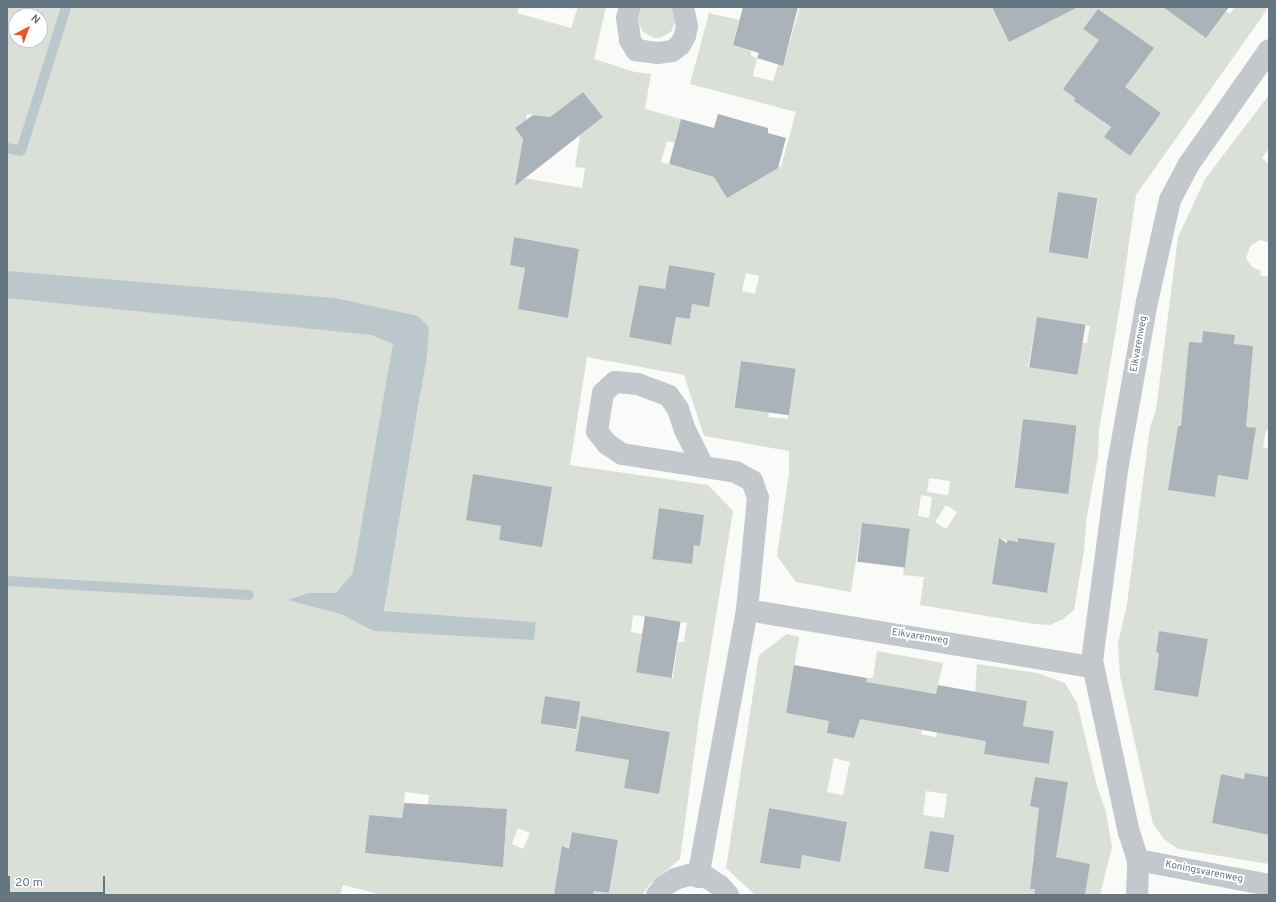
<!DOCTYPE html>
<style>
body{margin:0}
#map{position:relative;width:1276px;height:902px;overflow:hidden;background:#fafaf8;font-family:Overpass,sans-serif}
div>[style]{position:absolute}
[style*='--x']{left:calc(var(--x)*1px);top:calc(var(--y)*1px);width:calc(var(--w)*1px);rotate:calc(var(--a)*1deg)}
.green>*{inset:0;background:#dadfd7}
.water>*{inset:0;background:#bbc7cb}
.stream>*{height:10px;margin:-5px;padding:0 5px;transform-origin:5px;border-radius:5px;background:#bbc7cb}
.building>*{inset:0;background:#aab3b9;transform-origin:0 0}
.minor>*{height:22px;margin:-11px;padding:0 11px;transform-origin:11px;border-radius:11px;background:#c3c8cc}
span{translate:-50% -50%;white-space:nowrap;text-align:center;line-height:1.15;-webkit-text-stroke:4px #fff;paint-order:stroke}
.street-label{font-size:10px;color:#657683}
.frame{position:absolute;inset:0;border:8px solid #657683;pointer-events:none}
.north{position:absolute;left:8px;top:8px;width:40px;height:40px;box-sizing:border-box;background:#fff;border:1px solid #c1c8cd;border-radius:50%;rotate:41deg;font-size:11px;font-weight:700;line-height:16px;text-align:center;color:#657683}
.north::after{content:'';display:block;margin:auto;width:14px;height:18px;background:#e4572e;clip-path:polygon(50% 0,100% 100%,50% 72%,0 100%)}
.scale{position:absolute;left:8px;top:876px;width:97px;height:18px;box-sizing:border-box;border:2px solid #657683;border-top:0;padding-left:5px;font-size:12px;line-height:14px;white-space:nowrap;color:#657683;-webkit-text-stroke:3px #fff;paint-order:stroke}
</style>
<div id="map">
<div class="green">
<i style="clip-path:polygon(evenodd,7px 7px,519px 7px,517px 13px,571px 28px,578px 7px,606px 7px,594px 59px,635px 72px,651px 74px,645px 109px,681px 119px,674px 143px,667px 141px,661px 162px,714px 177px,764px 162px,781px 167px,796px 112px,690px 84px,709px 13px,739px 20px,733px 45px,751px 51px,751px 55px,757px 59px,753px 76px,773px 81px,778px 65px,783px 66px,800px 7px,992px 7px,1009px 42px,1044px 7px,1174px 7px,1170px 12px,1206px 38px,1226px 11px,1230px 14px,1235px 7px,1266px 7px,1266px 11px,1136px 195px,1120px 306px,1099px 431px,1098px 457px,1087px 516px,1084px 550px,1074px 610px,1063px 619px,1050px 625px,1034px 624px,920px 605px,924px 577px,903px 575px,909px 529px,862px 523px,851px 592px,796px 582px,777px 556px,789px 473px,789px 451px,704px 436px,684px 375px,587px 357px,570px 465px,708px 485px,733px 511px,699px 719px,680px 859px,649px 885px,642px 895px,593px 895px,594px 891px,609px 893px,618px 840px,572px 832px,563px 885px,554px 895px,374px 895px,375px 893px,343px 885px,340px 895px,7px 895px,7px 7px,1098px 9px,1115px 21px,1101px 41px,1083px 29px,1098px 9px,7px 7px,16px 16px,40px 16px,40px 40px,16px 40px,16px 16px,7px 7px,1097px 68px,1161px 113px,1130px 156px,1104px 137px,1111px 127px,1074px 101px,1075px 98px,1063px 89px,1097px 68px,7px 7px,583px 92px,603px 117px,580px 135px,575px 167px,585px 168px,582px 188px,517px 177px,523px 139px,515px 128px,526px 120px,527px 114px,550px 117px,583px 92px,7px 7px,1058px 192px,1098px 199px,1089px 258px,1048px 252px,1058px 192px,7px 7px,514px 237px,579px 249px,568px 318px,518px 309px,525px 268px,510px 265px,514px 237px,7px 7px,669px 265px,715px 273px,709px 306px,692px 304px,690px 319px,676px 317px,671px 345px,629px 337px,639px 285px,665px 289px,669px 265px,7px 7px,746px 273px,759px 276px,755px 294px,742px 291px,746px 273px,7px 7px,1037px 317px,1090px 326px,1087px 343px,1082px 343px,1076px 375px,1028px 367px,1037px 317px,7px 7px,429px 327px,420px 399px,384px 611px,536px 622px,534px 639px,375px 631px,363px 624px,429px 327px,7px 7px,741px 361px,795px 369px,788px 419px,768px 417px,769px 411px,734px 406px,741px 361px,7px 7px,1023px 419px,1077px 426px,1067px 494px,1014px 487px,1023px 419px,7px 7px,929px 478px,950px 481px,948px 495px,927px 492px,929px 478px,7px 7px,921px 495px,932px 497px,929px 518px,918px 516px,921px 495px,7px 7px,946px 505px,957px 512px,946px 529px,935px 522px,946px 505px,7px 7px,659px 508px,704px 515px,700px 545px,694px 545px,691px 564px,652px 558px,659px 508px,7px 7px,1018px 538px,1055px 543px,1047px 593px,992px 584px,999px 539px,1018px 542px,1018px 538px,7px 7px,633px 615px,687px 623px,684px 642px,678px 642px,673px 678px,636px 672px,642px 634px,631px 632px,633px 615px,7px 7px,545px 696px,581px 702px,576px 730px,541px 724px,545px 696px,7px 7px,605px 720px,670px 732px,659px 794px,624px 788px,629px 760px,575px 751px,579px 726px,605px 720px,7px 7px,405px 792px,429px 795px,426px 821px,473px 807px,507px 809px,503px 867px,365px 853px,369px 815px,402px 818px,405px 792px,7px 7px,518px 828px,530px 833px,523px 849px,512px 844px,518px 828px)"></i>
<i style="clip-path:polygon(642px 7px,672px 7px,676px 20px,671px 32px,660px 38px,654px 38px,643px 32px,638px 21px)"></i>
<i style="clip-path:polygon(evenodd,1269px 95px,1269px 148px,1262px 158px,1269px 164px,1269px 243px,1260px 240px,1250px 246px,1246px 258px,1252px 267px,1261px 271px,1260px 275px,1269px 277px,1269px 431px,1266px 430px,1263px 447px,1269px 449px,1269px 777px,1245px 773px,1244px 779px,1221px 774px,1212px 823px,1269px 835px,1269px 864px,1178px 849px,1164px 839px,1153px 824px,1120px 676px,1118px 644px,1127px 604px,1150px 427px,1156px 410px,1178px 237px,1205px 179px,1269px 95px,1203px 331px,1235px 335px,1234px 344px,1186px 380px,1202px 343px,1203px 331px,1269px 95px,1178px 426px,1255px 437px,1248px 480px,1218px 475px,1215px 497px,1169px 490px,1178px 426px,1269px 95px,1159px 631px,1208px 639px,1198px 697px,1154px 690px,1159px 654px,1156px 651px,1159px 631px)"></i>
<i style="clip-path:polygon(evenodd,787px 634px,799px 637px,786px 713px,829px 721px,859px 722px,867px 678px,873px 678px,877px 651px,943px 663px,936px 694px,905px 689px,899px 726px,922px 730px,921px 734px,936px 737px,937px 732px,975px 695px,977px 664px,1037px 673px,1065px 683px,1077px 703px,1097px 786px,1106px 812px,1112px 847px,1100px 895px,1085px 895px,1090px 864px,1034px 853px,1032px 862px,1037px 863px,1033px 866px,1031px 877px,1030px 889px,1035px 889px,1034px 895px,755px 895px,726px 868px,759px 655px,787px 634px,993px 696px,1023px 726px,1054px 731px,1049px 764px,984px 754px,993px 696px,787px 634px,834px 758px,850px 762px,843px 795px,827px 792px,834px 758px,787px 634px,1035px 777px,1068px 782px,1063px 811px,1030px 806px,1035px 777px,787px 634px,926px 791px,947px 794px,944px 818px,923px 815px,926px 791px,787px 634px,769px 808px,847px 822px,840px 861px,802px 855px,799px 869px,760px 863px,769px 808px,787px 634px,930px 831px,955px 835px,949px 872px,925px 868px,930px 831px)"></i>
</div>
<div class="water">
<i style="clip-path:polygon(7px 271px,335px 298px,418px 316px,429px 327px,427px 355px,384px 611px,536px 622px,534px 640px,374px 631px,341px 614px,288px 600px,308px 593px,336px 593px,353px 573px,393px 344px,372px 335px,7px 298px)"></i>
</div>
<div class="stream">
<i style="--x:7;--y:148;--w:14;--a:12"></i>
<i style="--x:21;--y:151;--w:151;--a:-72.6"></i>
<i style="--x:7;--y:581;--w:242;--a:3.3"></i>
</div>
<div class="building">
<i style="clip-path:polygon(743px 7px,798px 7px,783px 66px,757px 58px,759px 53px,733px 45px)"></i>
<i style="clip-path:polygon(992px 7px,1078px 7px,1009px 42px)"></i>
<i style="clip-path:polygon(1163px 7px,1229px 7px,1206px 38px)"></i>
<i style="clip-path:polygon(1098px 9px,1154px 48px,1125px 87px,1161px 113px,1130px 156px,1104px 137px,1111px 127px,1074px 101px,1075px 98px,1063px 89px,1099px 40px,1083px 29px)"></i>
<i style="clip-path:polygon(583px 92px,603px 117px,515px 186px,523px 139px,515px 128px,533px 115px,550px 117px)"></i>
<i style="clip-path:polygon(718px 114px,768px 128px,768px 133px,786px 138px,778px 168px,727px 198px,714px 177px,669px 164px,681px 119px,714px 128px)"></i>
<i style="left:1058px;top:192px;width:40px;height:61px;rotate:9deg"></i>
<i style="clip-path:polygon(514px 237px,579px 249px,568px 318px,518px 309px,525px 268px,510px 265px)"></i>
<i style="clip-path:polygon(669px 265px,715px 273px,709px 307px,692px 304px,690px 319px,676px 317px,671px 345px,629px 337px,639px 285px,665px 289px)"></i>
<i style="left:1037px;top:317px;width:49px;height:51px;rotate:9deg"></i>
<i style="clip-path:polygon(1203px 331px,1235px 335px,1234px 344px,1253px 346px,1246px 427px,1256px 428px,1248px 480px,1218px 475px,1215px 497px,1168px 490px,1178px 426px,1181px 426px,1189px 342px,1202px 343px)"></i>
<i style="left:741px;top:361px;width:55px;height:47px;rotate:8deg"></i>
<i style="left:1023px;top:419px;width:54px;height:69px;rotate:7deg"></i>
<i style="clip-path:polygon(473px 474px,552px 487px,542px 547px,499px 540px,501px 526px,466px 520px)"></i>
<i style="clip-path:polygon(659px 508px,704px 515px,700px 546px,694px 545px,692px 564px,652px 559px)"></i>
<i style="left:862px;top:523px;width:48px;height:39px;rotate:7deg"></i>
<i style="clip-path:polygon(999px 538px,1007px 543px,1007px 540px,1018px 542px,1018px 538px,1055px 543px,1047px 593px,992px 584px)"></i>
<i style="left:645px;top:616px;width:36px;height:57px;rotate:9deg"></i>
<i style="clip-path:polygon(1159px 631px,1208px 639px,1198px 697px,1154px 690px,1159px 654px,1156px 651px)"></i>
<i style="clip-path:polygon(794px 665px,867px 678px,866px 682px,936px 694px,938px 685px,1027px 701px,1023px 726px,1054px 731px,1049px 764px,984px 754px,986px 741px,860px 719px,854px 738px,827px 733px,829px 721px,786px 713px)"></i>
<i style="left:545px;top:696px;width:36px;height:28px;rotate:9deg"></i>
<i style="clip-path:polygon(581px 716px,670px 732px,659px 794px,624px 788px,629px 760px,575px 751px)"></i>
<i style="clip-path:polygon(1245px 773px,1269px 777px,1269px 835px,1212px 823px,1221px 774px,1244px 779px)"></i>
<i style="clip-path:polygon(1035px 777px,1068px 782px,1056px 857px,1090px 864px,1085px 895px,1034px 895px,1035px 889px,1030px 889px,1039px 808px,1030px 806px)"></i>
<i style="clip-path:polygon(404px 803px,507px 809px,503px 867px,365px 853px,369px 815px,402px 818px)"></i>
<i style="clip-path:polygon(769px 808px,847px 822px,840px 862px,802px 855px,800px 869px,760px 863px)"></i>
<i style="left:930px;top:831px;width:25px;height:38px;rotate:9deg"></i>
<i style="clip-path:polygon(572px 832px,618px 840px,609px 893px,594px 891px,593px 895px,554px 895px,562px 846px,569px 849px)"></i>
</div>
<div class="minor">
<i style="--x:630;--y:7;--w:11;--a:105"></i>
<i style="--x:627;--y:18;--w:22;--a:82"></i>
<i style="--x:630;--y:40;--w:12;--a:59"></i>
<i style="--x:636;--y:50;--w:22;--a:8"></i>
<i style="--x:658;--y:53;--w:14;--a:-8"></i>
<i style="--x:672;--y:51;--w:10;--a:-37"></i>
<i style="--x:680;--y:45;--w:10;--a:-61"></i>
<i style="--x:685;--y:36;--w:10;--a:-79"></i>
<i style="--x:687;--y:26;--w:19;--a:-102"></i>
<i style="--x:747;--y:610;--w:351;--a:9.4"></i>
<i style="--x:1138;--y:860;--w:133;--a:10.8"></i>
<i style="--x:698;--y:877;--w:271;--a:-79.6"></i>
<i style="--x:747;--y:610;--w:113;--a:-84.4"></i>
<i style="--x:758;--y:498;--w:18;--a:-109"></i>
<i style="--x:752;--y:481;--w:18;--a:-151"></i>
<i style="--x:736;--y:472;--w:115;--a:-171"></i>
<i style="--x:622;--y:454;--w:18;--a:-146"></i>
<i style="--x:607;--y:444;--w:16;--a:-128"></i>
<i style="--x:597;--y:431;--w:38;--a:-81"></i>
<i style="--x:603;--y:393;--w:16;--a:-43"></i>
<i style="--x:615;--y:382;--w:23;--a:5"></i>
<i style="--x:638;--y:384;--w:33;--a:21"></i>
<i style="--x:669;--y:396;--w:16;--a:55"></i>
<i style="--x:678;--y:409;--w:22;--a:72"></i>
<i style="--x:685;--y:430;--w:40;--a:63.4"></i>
<i style="--x:657;--y:895;--w:11;--a:-52"></i>
<i style="--x:664;--y:886;--w:13;--a:-32"></i>
<i style="--x:675;--y:879;--w:15;--a:-16"></i>
<i style="--x:689;--y:875;--w:19;--a:9"></i>
<i style="--x:708;--y:878;--w:14;--a:34"></i>
<i style="--x:720;--y:886;--w:12;--a:48"></i>
<i style="--x:1137;--y:895;--w:35;--a:-88"></i>
<i style="--x:1138;--y:860;--w:28;--a:-108"></i>
<i style="--x:1129;--y:833;--w:176;--a:-102.1"></i>
<i style="--x:1092;--y:661;--w:199;--a:-82.5"></i>
<i style="--x:1118;--y:464;--w:165;--a:-79.9"></i>
<i style="--x:1147;--y:302;--w:105;--a:-77.3"></i>
<i style="--x:1170;--y:200;--w:41;--a:-62.2"></i>
<i style="--x:1189;--y:164;--w:139;--a:-54.9"></i>
</div>
<div class="street-label">
<span style="left:1139px;top:344px;rotate:-80deg">Eikvarenweg</span>
<span style="left:920px;top:637px;rotate:9deg">Eikvarenweg</span>
<span style="left:1204px;top:872px;rotate:11deg">Koningsvarenweg</span>
</div>
<div class="frame"></div>
<div class="north">N</div>
<div class="scale">20 m</div>
</div>
